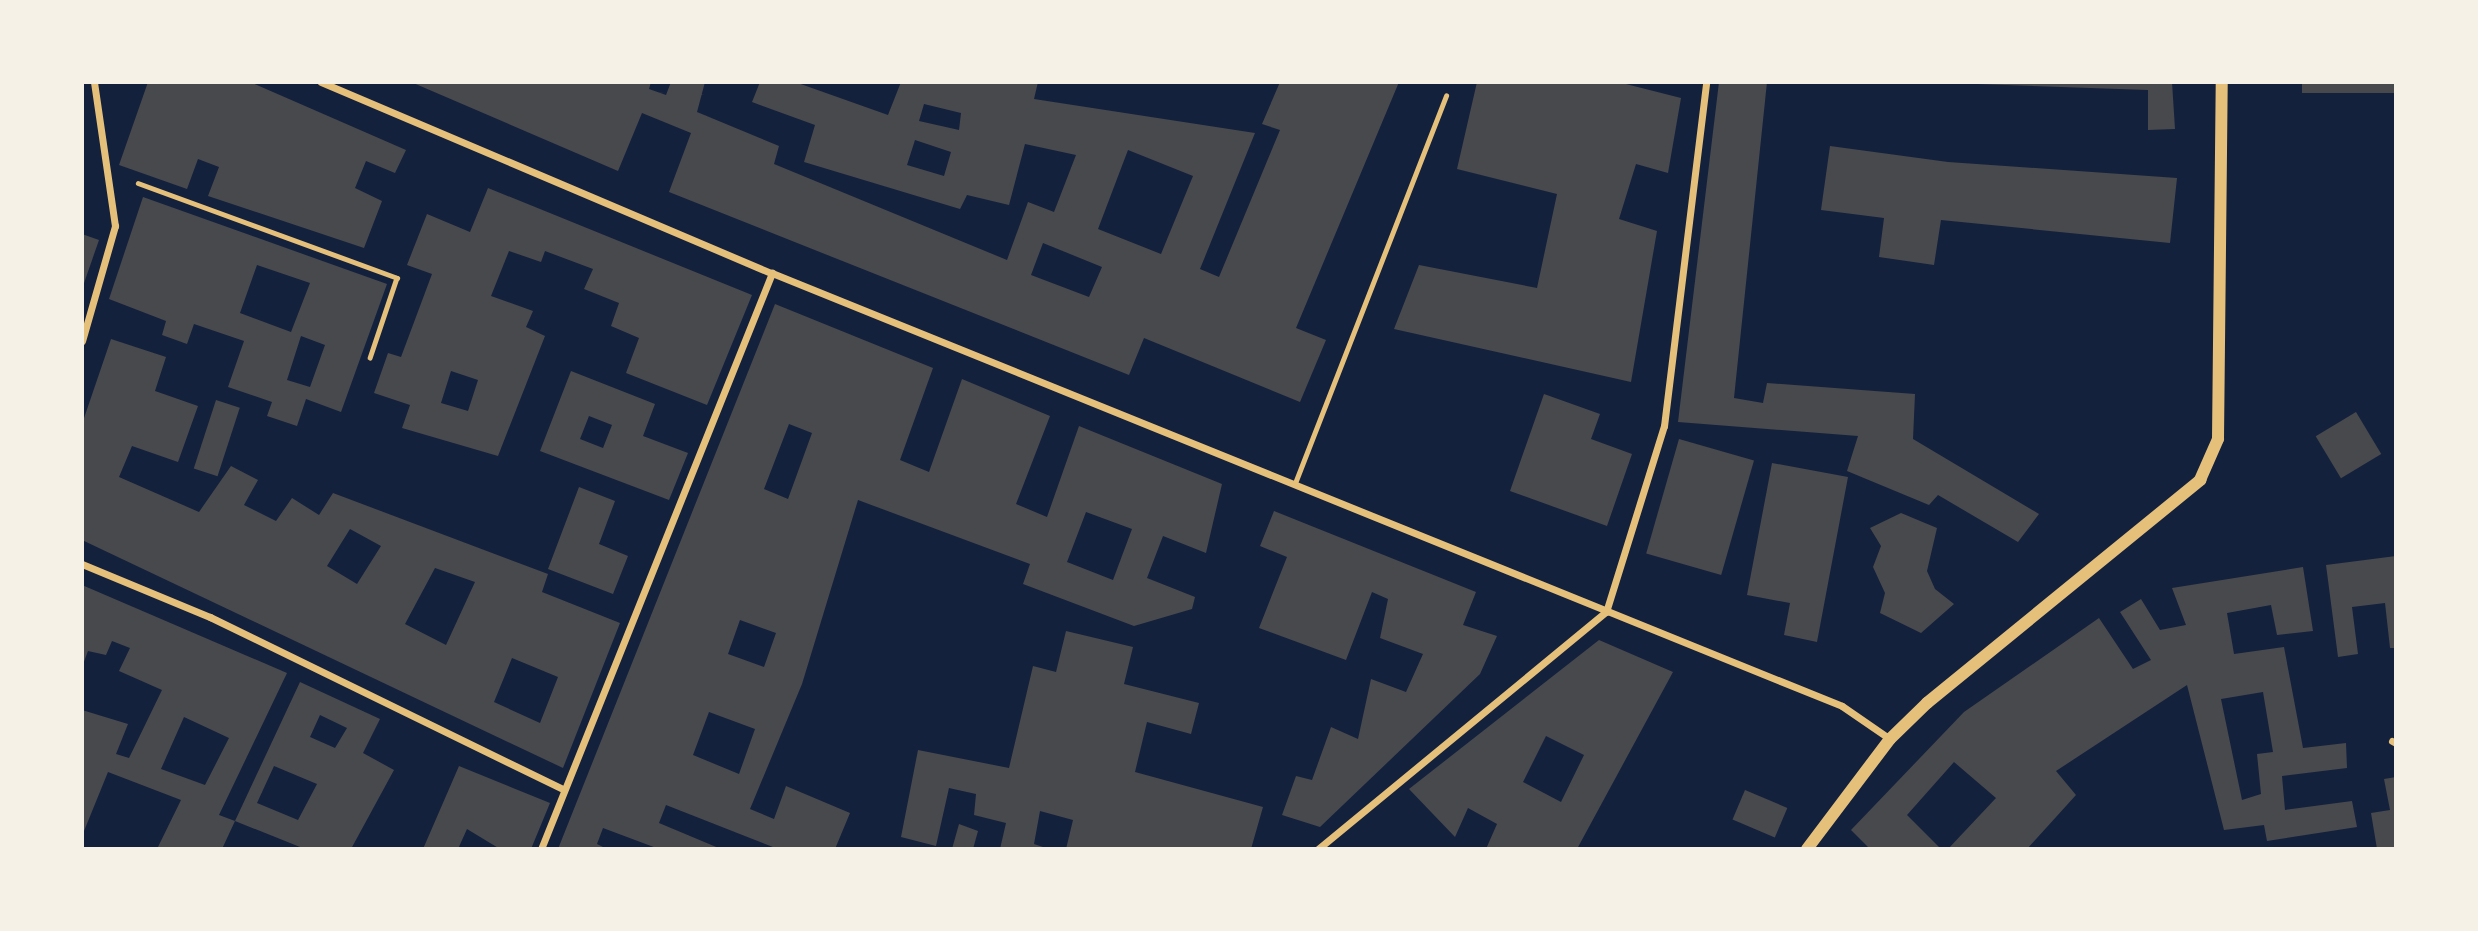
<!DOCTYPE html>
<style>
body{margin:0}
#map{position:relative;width:2478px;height:931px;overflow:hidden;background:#14213d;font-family:"IBM Plex Sans",sans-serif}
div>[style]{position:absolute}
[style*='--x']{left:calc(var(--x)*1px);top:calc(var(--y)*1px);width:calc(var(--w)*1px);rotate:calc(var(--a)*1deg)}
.building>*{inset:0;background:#48494c;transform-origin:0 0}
.path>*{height:4.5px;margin:-2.25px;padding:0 2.25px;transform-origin:2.25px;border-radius:2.25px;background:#e5c07b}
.service>*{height:5px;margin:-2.5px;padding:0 2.5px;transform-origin:2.5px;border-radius:2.5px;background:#e5c07b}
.minor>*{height:7px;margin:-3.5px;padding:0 3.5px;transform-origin:3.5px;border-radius:3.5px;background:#e5c07b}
.tertiary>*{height:12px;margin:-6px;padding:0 6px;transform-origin:6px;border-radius:6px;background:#e5c07b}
span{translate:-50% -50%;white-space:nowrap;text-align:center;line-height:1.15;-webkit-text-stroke:5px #f6f1e7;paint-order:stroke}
.frame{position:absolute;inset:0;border:84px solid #f6f1e7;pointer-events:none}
</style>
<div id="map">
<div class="building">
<i style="clip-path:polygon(148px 82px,250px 82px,406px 150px,395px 173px,366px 161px,355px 188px,382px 201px,364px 248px,208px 196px,219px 167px,198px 159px,187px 189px,119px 165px)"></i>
<i style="clip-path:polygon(evenodd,411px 82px,651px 82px,649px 89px,666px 95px,671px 82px,705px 82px,697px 112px,779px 146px,774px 164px,1007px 260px,1028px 202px,1054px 212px,1076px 155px,1025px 144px,1009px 205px,967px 195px,960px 209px,804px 162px,815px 125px,752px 102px,760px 82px,795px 82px,888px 115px,901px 82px,1038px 82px,1034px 99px,1255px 133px,1200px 269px,1219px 277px,1280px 130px,1262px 124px,1280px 82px,1399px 82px,1296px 328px,1326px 340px,1300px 402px,1144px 338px,1129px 375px,669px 192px,691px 133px,642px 113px,618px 171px,411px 82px,924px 104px,961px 113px,959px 130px,919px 121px,924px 104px,411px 82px,915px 140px,951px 152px,944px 176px,907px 165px,915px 140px,411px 82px,1128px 150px,1193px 176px,1161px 254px,1098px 229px,1128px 150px,411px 82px,1043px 243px,1102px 267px,1089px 297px,1031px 275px,1043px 243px)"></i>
<i style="clip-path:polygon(1477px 82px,1618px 82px,1681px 98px,1668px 173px,1636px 164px,1619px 219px,1657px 231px,1631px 382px,1394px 329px,1419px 265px,1537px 288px,1557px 194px,1457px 169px)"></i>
<i style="clip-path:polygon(1719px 82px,1767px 82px,1734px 398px,1763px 403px,1767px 383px,1915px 394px,1913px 439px,2039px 514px,2018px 542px,1938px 495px,1929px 505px,1847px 471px,1858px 436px,1678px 422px)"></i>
<i style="clip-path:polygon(1920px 82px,2172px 82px,2175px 129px,2148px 130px,2148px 90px)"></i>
<i style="left:2302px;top:82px;width:94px;height:11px"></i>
<i style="clip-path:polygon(1830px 146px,1948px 162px,2177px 178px,2170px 243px,1941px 220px,1934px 265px,1879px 257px,1884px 218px,1821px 210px)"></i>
<i style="clip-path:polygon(evenodd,488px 188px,752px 295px,707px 405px,626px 373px,639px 338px,611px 326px,619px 303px,584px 289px,593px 269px,545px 251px,541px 262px,509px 251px,491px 296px,533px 311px,526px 327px,545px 336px,498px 456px,402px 428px,410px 405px,374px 393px,388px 353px,401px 357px,432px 274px,407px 265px,427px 214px,470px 232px,488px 188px,451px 371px,478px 380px,468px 411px,441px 403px,451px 371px)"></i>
<i style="clip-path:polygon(evenodd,143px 197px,387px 284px,341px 412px,306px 399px,297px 426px,267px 416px,272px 402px,228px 387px,244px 341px,194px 324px,187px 344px,162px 335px,166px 321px,109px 299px,143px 197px,257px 265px,310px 283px,291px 332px,240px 313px,257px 265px,143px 197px,301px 336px,325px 345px,310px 387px,287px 380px,301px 336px)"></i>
<i style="clip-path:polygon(82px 234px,99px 240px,83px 286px,82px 286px)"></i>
<i style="clip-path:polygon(evenodd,775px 304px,933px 368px,900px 460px,929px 472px,962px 379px,1050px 416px,1016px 504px,1047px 517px,1079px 426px,1222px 484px,1206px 553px,1163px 536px,1147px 578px,1195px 597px,1192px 609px,1134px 626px,1023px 584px,1030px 564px,858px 500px,802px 684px,750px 809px,774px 819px,786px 786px,850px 813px,835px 849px,778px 849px,666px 805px,659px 823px,721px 849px,659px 849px,603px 828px,597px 844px,607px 849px,558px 849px,775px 304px,789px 424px,812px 433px,788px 499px,764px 489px,789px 424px,775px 304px,1086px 512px,1132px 529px,1113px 580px,1067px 562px,1086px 512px,775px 304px,740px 620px,776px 633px,764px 667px,728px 654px,740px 620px,775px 304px,709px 712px,755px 729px,739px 774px,693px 755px,709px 712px)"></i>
<i style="clip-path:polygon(evenodd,111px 339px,166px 357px,155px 391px,198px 406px,178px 462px,132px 446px,119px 477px,199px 512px,231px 466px,258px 480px,244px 505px,276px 521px,292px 498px,319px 515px,333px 493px,548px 574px,542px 592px,620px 623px,563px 768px,82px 540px,82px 424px,111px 339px,350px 529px,381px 546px,357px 584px,327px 566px,350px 529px,111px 339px,435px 568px,475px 582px,446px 645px,405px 624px,435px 568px,111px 339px,512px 658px,558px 677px,540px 723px,494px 702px,512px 658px)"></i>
<i style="clip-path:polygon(evenodd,571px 371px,655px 404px,643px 436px,688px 453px,669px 500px,540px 451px,571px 371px,589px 416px,612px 425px,603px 448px,580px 439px,589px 416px)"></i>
<i style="clip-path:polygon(1544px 394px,1600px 414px,1591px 439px,1632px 454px,1607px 526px,1510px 491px)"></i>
<i style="left:216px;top:400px;width:25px;height:72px;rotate:18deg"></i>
<i style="left:2356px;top:412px;width:49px;height:47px;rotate:59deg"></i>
<i style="left:1679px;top:439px;width:78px;height:119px;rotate:16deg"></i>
<i style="clip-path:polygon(1772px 463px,1848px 477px,1817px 642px,1784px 635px,1790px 603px,1747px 595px)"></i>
<i style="clip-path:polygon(579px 487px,615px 501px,599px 544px,628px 556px,613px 594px,548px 569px)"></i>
<i style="clip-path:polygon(1274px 511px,1476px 592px,1463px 625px,1497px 636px,1480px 674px,1320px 827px,1282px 815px,1296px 776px,1312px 780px,1331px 727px,1358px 739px,1371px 679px,1406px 692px,1423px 654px,1380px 638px,1388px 599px,1372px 592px,1346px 660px,1259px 628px,1287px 557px,1260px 546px)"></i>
<i style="clip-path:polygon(1901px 513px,1937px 528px,1927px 571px,1935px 589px,1954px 604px,1921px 633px,1880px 613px,1885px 593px,1873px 567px,1881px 546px,1870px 528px)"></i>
<i style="clip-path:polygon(2396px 556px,2396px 648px,2390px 648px,2385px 603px,2352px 607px,2358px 654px,2338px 657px,2326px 565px)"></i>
<i style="clip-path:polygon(evenodd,2303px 567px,2313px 631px,2277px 635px,2271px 605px,2227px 613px,2234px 654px,2284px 647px,2303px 748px,2346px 743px,2347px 768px,2282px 776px,2285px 810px,2352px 801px,2357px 827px,2267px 841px,2264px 825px,2224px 830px,2187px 685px,2056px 771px,2076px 795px,2027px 849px,1948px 849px,1996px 798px,1954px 762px,1907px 815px,1941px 849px,1870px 849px,1851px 830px,1964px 712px,2099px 618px,2133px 669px,2151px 660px,2120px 612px,2141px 599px,2160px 630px,2186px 625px,2172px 588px,2303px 567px,2263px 692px,2273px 752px,2257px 754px,2261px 794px,2242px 800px,2221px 699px,2263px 692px)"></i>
<i style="clip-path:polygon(evenodd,82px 585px,287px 673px,219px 815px,235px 821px,222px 849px,157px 849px,181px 800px,108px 772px,82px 836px,82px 710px,128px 724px,116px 754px,129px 758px,162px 690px,119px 671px,130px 648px,112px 641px,106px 655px,88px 651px,82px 667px,82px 585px,184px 717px,229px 738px,205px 785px,161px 769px,184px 717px)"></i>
<i style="clip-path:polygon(1066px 631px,1133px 647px,1124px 684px,1199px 703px,1191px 734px,1147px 722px,1135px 772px,1263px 807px,1251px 849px,1066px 849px,1073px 820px,1040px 811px,1034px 844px,1049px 849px,1000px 849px,1006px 823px,974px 815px,976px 794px,949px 788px,936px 846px,901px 837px,918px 750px,1009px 768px,1033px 666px,1056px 672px)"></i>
<i style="clip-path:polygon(evenodd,1599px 640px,1673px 672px,1577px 849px,1486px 849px,1497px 824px,1468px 808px,1455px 837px,1409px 789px,1599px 640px,1546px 736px,1584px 755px,1561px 802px,1523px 782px,1546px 736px)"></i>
<i style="clip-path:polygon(evenodd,300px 682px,380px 719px,363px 753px,394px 770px,351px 849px,305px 849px,235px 821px,300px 682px,320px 715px,347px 728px,335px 748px,310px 737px,320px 715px,300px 682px,274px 766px,317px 784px,298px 820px,257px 803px,274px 766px)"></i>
<i style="clip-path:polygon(459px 766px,550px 803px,531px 849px,500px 849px,467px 829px,458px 849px,423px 849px)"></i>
<i style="clip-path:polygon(2396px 777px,2396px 849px,2377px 849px,2371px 813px,2390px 810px,2384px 779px)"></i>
<i style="left:1745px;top:790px;width:46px;height:32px;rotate:23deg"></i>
<i style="clip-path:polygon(959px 824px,978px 831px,973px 849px,952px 849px)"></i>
</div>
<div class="path">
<i style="--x:138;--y:183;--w:276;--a:20.1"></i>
<i style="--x:397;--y:278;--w:84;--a:108.6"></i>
</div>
<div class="service">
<i style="--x:1295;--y:483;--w:416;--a:-68.7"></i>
</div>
<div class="minor">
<i style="--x:321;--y:82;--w:490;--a:23"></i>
<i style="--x:772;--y:273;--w:1154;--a:22.03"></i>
<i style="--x:1842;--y:706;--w:58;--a:34.5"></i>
<i style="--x:82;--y:341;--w:120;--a:-74"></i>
<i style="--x:115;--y:226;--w:146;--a:-98.3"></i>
<i style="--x:82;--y:564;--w:139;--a:22.5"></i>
<i style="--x:210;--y:617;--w:394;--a:26"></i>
<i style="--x:2392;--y:741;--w:4;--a:27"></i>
<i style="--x:541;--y:849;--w:621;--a:-68.15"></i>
<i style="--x:1318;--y:849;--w:373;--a:-39.5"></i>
<i style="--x:1606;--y:612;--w:195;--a:-72.7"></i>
<i style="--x:1664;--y:426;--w:347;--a:-83"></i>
</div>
<div class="tertiary">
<i style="--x:1807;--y:849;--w:138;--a:-53"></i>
<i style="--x:1890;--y:739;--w:52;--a:-44.2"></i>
<i style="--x:1927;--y:703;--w:353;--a:-39.2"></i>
<i style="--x:2200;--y:480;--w:45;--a:-66.3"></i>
<i style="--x:2218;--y:439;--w:357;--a:-89.4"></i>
</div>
<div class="frame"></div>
</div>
